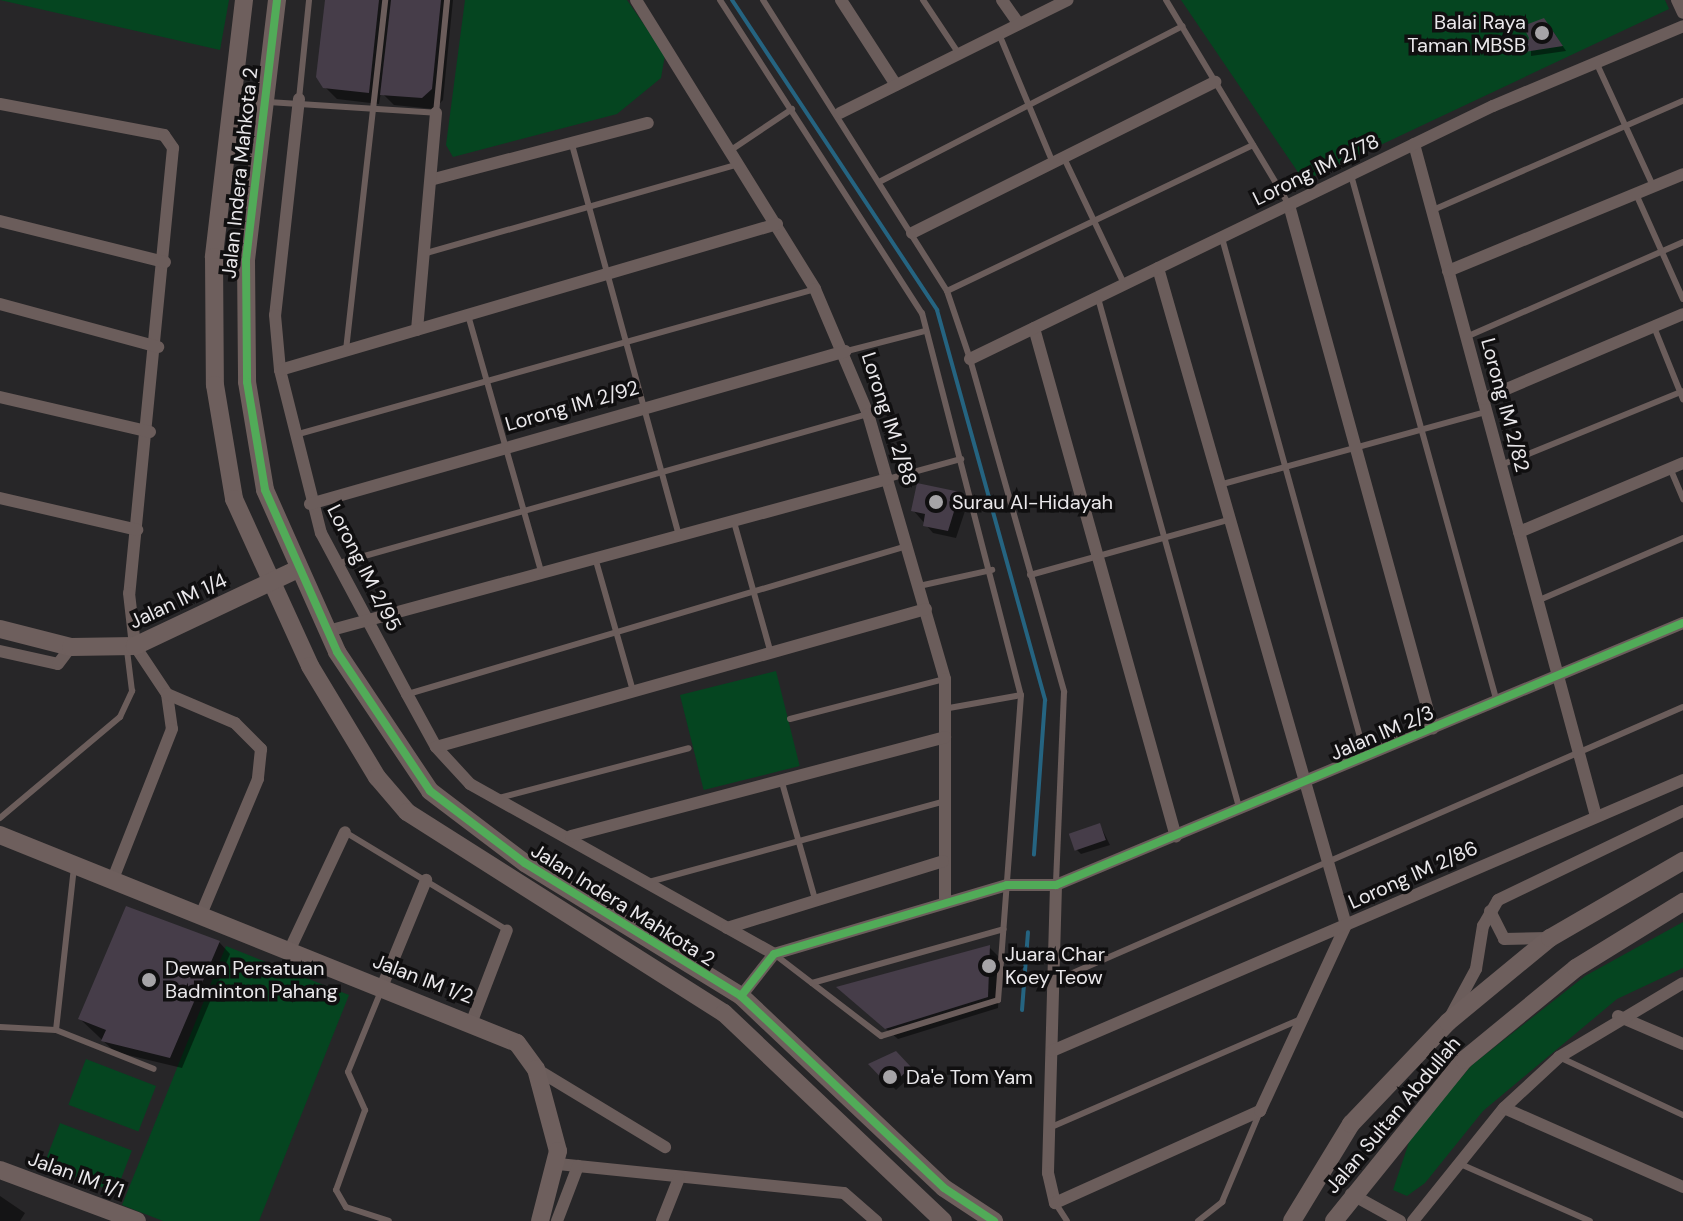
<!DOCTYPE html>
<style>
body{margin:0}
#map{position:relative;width:1683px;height:1221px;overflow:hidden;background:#272628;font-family:"DM Sans",sans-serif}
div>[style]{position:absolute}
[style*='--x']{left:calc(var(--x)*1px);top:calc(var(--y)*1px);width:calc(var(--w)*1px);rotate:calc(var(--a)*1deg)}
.green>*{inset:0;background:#054520;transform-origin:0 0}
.shadow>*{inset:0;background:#0007}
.stream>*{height:4px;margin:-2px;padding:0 2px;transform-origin:2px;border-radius:2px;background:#256481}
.building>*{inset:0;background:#463d49;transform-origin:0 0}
.lane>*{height:6px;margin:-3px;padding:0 3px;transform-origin:3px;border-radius:3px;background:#6b5d5b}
.street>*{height:12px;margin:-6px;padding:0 6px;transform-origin:6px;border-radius:6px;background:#6b5d5b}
.secondary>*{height:18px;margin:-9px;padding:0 9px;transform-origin:9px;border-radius:9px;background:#6e5f5d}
.cycleway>*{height:8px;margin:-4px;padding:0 4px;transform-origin:4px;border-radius:4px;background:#51ab58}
.dots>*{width:22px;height:22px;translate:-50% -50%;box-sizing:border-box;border:4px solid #100f10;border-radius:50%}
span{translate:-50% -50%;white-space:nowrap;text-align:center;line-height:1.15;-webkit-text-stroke:7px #100f10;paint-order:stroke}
.poi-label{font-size:20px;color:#eae8eb}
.right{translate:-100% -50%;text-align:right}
.left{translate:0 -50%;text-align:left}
.street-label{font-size:20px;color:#eae8eb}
</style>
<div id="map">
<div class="green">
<i style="clip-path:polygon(0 0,229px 0,220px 50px)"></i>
<i style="clip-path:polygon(465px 0,627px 0,665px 55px,661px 78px,617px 114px,453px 157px,446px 145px)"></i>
<i style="clip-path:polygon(1181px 0,1665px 0,1669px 9px,1304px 181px)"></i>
<i style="left:776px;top:671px;width:98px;height:99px;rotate:76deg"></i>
<i style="clip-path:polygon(1683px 922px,1683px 968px,1617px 999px,1483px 1111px,1425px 1183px,1407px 1196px,1393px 1190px,1411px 1136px,1472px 1065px,1585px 976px)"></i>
<i style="clip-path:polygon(226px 946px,349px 995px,259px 1221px,163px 1221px,122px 1205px)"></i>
<i style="left:86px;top:1059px;width:75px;height:49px;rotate:21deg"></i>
<i style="left:60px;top:1123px;width:77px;height:45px;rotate:21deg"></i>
</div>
<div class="shadow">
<i style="clip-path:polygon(327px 0,453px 0,443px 100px,434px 109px,394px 105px,381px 92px,379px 104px,337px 99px,325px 87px)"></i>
<i style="clip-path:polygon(1549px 25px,1566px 51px,1531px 56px,1531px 37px)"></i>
<i style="clip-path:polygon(918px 486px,968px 502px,956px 538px,933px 533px,913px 510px)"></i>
<i style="clip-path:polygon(1100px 825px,1110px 845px,1081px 854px,1076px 849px)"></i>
<i style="clip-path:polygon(219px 942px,230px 954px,182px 1068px,115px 1052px,80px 1019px)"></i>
<i style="clip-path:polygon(990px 948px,1001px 959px,998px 1008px,898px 1039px,850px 998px)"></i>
<i style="clip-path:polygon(895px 1054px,914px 1073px,896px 1090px,871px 1065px)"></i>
<i style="clip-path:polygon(0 1196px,25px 1213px,20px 1221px,0 1221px)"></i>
</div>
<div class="stream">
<i style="--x:732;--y:0;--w:372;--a:56.5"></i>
<i style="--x:937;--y:310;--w:405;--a:74.5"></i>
<i style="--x:1045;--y:700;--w:155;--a:94.1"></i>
<i style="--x:1022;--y:1010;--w:78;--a:-85.6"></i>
</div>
<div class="building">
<i style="clip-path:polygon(325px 0,379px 0,369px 93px,323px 88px,316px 77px)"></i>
<i style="clip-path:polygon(391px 0,441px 0,432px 89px,422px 98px,380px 95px)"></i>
<i style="clip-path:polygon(1544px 18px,1563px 46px,1524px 52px,1529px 38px,1523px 26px)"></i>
<i style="clip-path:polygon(917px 483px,960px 492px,948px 531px,923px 526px,925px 514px,911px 511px)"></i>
<i style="left:1100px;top:823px;width:18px;height:33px;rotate:71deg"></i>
<i style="clip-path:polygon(126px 906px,220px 941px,170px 1058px,101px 1041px,106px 1030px,78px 1019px)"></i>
<i style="clip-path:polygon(990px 945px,988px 997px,885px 1029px,836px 987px)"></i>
<i style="clip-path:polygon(896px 1051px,911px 1067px,890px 1087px,868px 1064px)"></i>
</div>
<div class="lane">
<i style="--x:720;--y:0;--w:373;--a:57.2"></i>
<i style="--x:922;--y:313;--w:395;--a:75.5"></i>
<i style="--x:1021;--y:695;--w:306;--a:94.3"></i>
<i style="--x:998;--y:1000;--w:122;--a:162.9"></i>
<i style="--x:881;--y:1036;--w:135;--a:-142.5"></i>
<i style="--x:763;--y:0;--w:344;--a:57.7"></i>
<i style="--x:947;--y:291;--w:72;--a:71.3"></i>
<i style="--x:970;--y:359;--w:346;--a:74.2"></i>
<i style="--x:1064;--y:692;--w:193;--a:92.4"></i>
<i style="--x:923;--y:0;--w:65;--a:56.3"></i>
<i style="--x:1166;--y:0;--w:239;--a:59"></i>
<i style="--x:999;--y:34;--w:140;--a:67.3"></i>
<i style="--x:1596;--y:62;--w:136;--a:65.3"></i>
<i style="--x:299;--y:99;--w:100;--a:-84.2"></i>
<i style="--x:268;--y:102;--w:168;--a:3.7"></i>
<i style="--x:436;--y:113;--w:114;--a:-84.4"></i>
<i style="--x:571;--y:141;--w:409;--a:74.7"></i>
<i style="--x:734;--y:148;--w:70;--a:-33.9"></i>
<i style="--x:1064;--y:158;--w:140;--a:64.5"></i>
<i style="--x:1351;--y:175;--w:547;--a:74.52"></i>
<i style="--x:881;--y:181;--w:339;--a:-27.2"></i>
<i style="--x:1636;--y:194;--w:115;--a:65.9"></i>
<i style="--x:1433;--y:210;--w:273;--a:-23.6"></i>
<i style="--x:1222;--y:238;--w:536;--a:74.54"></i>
<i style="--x:423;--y:254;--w:329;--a:-15.9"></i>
<i style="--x:947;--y:291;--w:339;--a:-25.5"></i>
<i style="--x:1098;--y:298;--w:528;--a:74.52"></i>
<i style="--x:468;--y:315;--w:267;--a:74.1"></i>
<i style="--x:1654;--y:327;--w:78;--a:68.1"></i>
<i style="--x:1466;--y:337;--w:237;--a:-23.6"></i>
<i style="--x:346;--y:350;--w:352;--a:-83.6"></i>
<i style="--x:847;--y:351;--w:81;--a:-14.4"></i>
<i style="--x:295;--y:435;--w:540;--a:-15.68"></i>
<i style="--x:1501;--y:465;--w:196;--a:-22.1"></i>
<i style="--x:1670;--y:468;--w:34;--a:67"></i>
<i style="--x:888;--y:479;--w:76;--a:-15.3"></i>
<i style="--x:1219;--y:485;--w:276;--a:-15.3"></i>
<i style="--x:734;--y:522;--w:137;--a:74.3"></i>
<i style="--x:596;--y:561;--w:135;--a:74.1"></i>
<i style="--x:336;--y:564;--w:553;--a:-15.75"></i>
<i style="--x:1030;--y:575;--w:205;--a:-15.5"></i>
<i style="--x:919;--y:586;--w:75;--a:-12.4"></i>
<i style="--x:1537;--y:601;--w:159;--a:-23.3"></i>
<i style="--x:408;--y:694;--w:520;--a:-16.52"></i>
<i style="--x:949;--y:708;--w:73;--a:-10.2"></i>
<i style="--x:790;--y:719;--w:160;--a:-14.5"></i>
<i style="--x:781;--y:779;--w:125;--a:74.2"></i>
<i style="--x:499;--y:798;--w:196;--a:-14.7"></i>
<i style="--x:0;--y:818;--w:157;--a:-40.1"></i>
<i style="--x:120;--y:717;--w:29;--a:-65"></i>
<i style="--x:132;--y:691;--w:41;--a:-97"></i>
<i style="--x:345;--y:832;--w:189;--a:31.2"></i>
<i style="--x:649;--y:882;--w:303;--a:-15.3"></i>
<i style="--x:1052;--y:982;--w:688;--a:-23.55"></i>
<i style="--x:812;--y:983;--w:199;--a:-15.7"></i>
<i style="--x:381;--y:991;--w:87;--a:112.2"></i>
<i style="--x:348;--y:1072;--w:42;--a:65.9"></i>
<i style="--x:365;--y:1110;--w:85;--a:109.9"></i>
<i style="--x:336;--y:1190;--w:20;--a:60"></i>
<i style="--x:346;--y:1207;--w:45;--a:18"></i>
<i style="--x:0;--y:1027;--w:56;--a:3.1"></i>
<i style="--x:56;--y:1030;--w:105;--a:21.7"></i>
<i style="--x:56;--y:1030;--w:165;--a:-83.7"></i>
<i style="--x:1559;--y:1057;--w:137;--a:25.1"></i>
<i style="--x:1049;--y:1128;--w:272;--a:-23.4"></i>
<i style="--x:1458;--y:1163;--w:144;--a:23.7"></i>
<i style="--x:1056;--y:1204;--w:20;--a:57"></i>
<i style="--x:1198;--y:1221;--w:31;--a:-38"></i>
<i style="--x:1222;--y:1202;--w:95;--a:-67.2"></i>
</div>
<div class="street">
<i style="--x:636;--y:0;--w:340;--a:58.2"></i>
<i style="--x:815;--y:289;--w:136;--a:67"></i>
<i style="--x:868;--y:414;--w:276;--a:73.8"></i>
<i style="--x:945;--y:679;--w:223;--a:90"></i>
<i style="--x:841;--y:0;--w:101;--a:57.1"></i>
<i style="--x:1002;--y:0;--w:29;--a:55"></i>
<i style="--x:1677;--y:0;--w:14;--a:65"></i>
<i style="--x:299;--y:99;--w:217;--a:96.3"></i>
<i style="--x:275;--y:315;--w:55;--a:84.8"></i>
<i style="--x:280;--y:370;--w:168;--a:75.9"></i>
<i style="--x:321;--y:533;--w:183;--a:61.9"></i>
<i style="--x:407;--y:694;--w:60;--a:61.3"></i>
<i style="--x:436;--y:747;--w:50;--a:47.4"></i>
<i style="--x:470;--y:784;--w:348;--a:29.2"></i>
<i style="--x:0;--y:104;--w:167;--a:10.7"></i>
<i style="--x:164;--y:135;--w:16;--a:55"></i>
<i style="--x:173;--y:148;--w:447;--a:95.6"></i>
<i style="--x:129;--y:593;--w:53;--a:83.5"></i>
<i style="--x:135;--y:646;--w:58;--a:56.3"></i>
<i style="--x:167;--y:694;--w:35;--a:82"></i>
<i style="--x:172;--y:729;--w:158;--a:111.5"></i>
<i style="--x:840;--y:113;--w:254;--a:-26.4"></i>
<i style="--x:1414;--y:144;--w:696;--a:74.85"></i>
<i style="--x:434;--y:179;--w:221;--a:-14.7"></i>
<i style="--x:1289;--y:205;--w:543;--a:74.63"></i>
<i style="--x:0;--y:221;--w:170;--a:14"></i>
<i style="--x:912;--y:233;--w:339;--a:-26.5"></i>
<i style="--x:1158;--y:268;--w:683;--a:74.03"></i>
<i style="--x:1448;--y:271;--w:254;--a:-22.4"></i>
<i style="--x:0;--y:304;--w:164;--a:15.2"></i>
<i style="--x:1034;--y:328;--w:528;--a:74.41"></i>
<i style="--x:417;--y:330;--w:218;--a:-85"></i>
<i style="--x:970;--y:359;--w:581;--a:-25.82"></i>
<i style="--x:1493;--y:106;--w:206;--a:-22.8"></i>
<i style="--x:280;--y:370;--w:518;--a:-16.37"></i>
<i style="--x:0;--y:397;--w:154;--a:13.1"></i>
<i style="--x:1483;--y:399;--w:217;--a:-23"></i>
<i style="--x:0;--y:498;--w:141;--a:13.1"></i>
<i style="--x:310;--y:504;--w:557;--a:-15.93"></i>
<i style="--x:1519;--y:532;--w:178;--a:-22.8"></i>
<i style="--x:328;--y:631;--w:580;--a:-15.19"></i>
<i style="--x:0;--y:651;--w:59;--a:12.6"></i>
<i style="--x:58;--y:664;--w:21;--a:-53"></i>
<i style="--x:167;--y:694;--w:74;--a:23.1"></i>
<i style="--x:235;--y:723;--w:37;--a:45"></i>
<i style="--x:261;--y:749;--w:30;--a:96"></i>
<i style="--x:258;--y:779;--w:144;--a:112.8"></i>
<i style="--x:436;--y:747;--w:509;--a:-15.73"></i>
<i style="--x:571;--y:836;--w:387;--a:-14.8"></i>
<i style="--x:1056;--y:885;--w:288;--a:91.6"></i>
<i style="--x:1048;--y:1173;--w:31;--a:77"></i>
<i style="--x:1055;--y:1203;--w:225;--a:-24.2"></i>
<i style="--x:1260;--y:1111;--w:205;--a:-65.2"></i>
<i style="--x:1490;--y:911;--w:31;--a:63"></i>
<i style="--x:1504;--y:939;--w:45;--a:-1.3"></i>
<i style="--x:727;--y:928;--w:226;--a:-17.2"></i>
<i style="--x:290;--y:949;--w:129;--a:-64.8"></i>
<i style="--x:382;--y:987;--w:116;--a:-67.6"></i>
<i style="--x:741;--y:996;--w:53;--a:-51.8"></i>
<i style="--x:774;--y:954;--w:243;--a:-16.5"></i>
<i style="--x:1007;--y:885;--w:49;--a:0"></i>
<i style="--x:1056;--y:885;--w:680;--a:-22.68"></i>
<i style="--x:1618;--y:1016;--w:71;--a:23.3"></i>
<i style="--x:1449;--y:1019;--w:57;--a:-61.6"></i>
<i style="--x:1476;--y:969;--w:44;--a:-80.8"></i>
<i style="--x:1483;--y:926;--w:30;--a:-60"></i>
<i style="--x:1498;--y:900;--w:205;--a:-25.7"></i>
<i style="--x:472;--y:1021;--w:97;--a:-69"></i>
<i style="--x:1052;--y:1051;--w:687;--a:-23.24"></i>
<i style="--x:536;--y:1069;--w:151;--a:31.2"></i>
<i style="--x:1504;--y:1108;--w:196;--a:23.8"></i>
<i style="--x:558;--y:1164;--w:287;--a:5.8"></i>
<i style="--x:844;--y:1193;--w:43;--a:41.2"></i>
<i style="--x:1351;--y:1194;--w:56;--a:28.9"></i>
<i style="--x:557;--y:1221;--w:59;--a:-69.1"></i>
<i style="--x:662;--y:1221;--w:46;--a:-68.4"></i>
<i style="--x:1413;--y:1221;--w:145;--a:-51.2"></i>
<i style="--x:1504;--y:1108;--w:75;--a:-42.8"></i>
<i style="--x:1559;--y:1057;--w:144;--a:-30.8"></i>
</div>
<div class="secondary">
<i style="--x:244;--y:0;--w:259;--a:96.7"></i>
<i style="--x:214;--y:257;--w:128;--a:89.6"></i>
<i style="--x:215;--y:385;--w:116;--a:80.5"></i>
<i style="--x:234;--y:499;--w:183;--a:65.5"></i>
<i style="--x:310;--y:666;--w:130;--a:58.9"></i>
<i style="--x:377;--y:777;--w:46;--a:49.4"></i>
<i style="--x:407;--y:812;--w:375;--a:32.4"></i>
<i style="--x:724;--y:1013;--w:302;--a:43.5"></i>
<i style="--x:277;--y:0;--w:262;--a:96.8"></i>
<i style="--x:246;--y:260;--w:122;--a:89.5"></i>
<i style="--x:247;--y:382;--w:109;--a:80.5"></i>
<i style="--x:265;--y:490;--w:177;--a:66"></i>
<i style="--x:337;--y:652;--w:167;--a:56.2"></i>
<i style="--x:430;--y:791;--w:119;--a:37.2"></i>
<i style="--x:525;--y:863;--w:254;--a:31.6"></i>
<i style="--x:741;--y:996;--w:279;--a:43.4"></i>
<i style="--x:944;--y:1188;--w:60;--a:33.4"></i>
<i style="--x:0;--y:629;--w:73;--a:14.2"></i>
<i style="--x:71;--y:647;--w:64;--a:-0.9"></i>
<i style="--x:135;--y:646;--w:180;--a:-25.3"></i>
<i style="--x:0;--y:835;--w:557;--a:21.92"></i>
<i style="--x:517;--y:1043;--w:32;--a:54"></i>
<i style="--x:536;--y:1069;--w:85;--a:75"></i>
<i style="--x:558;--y:1151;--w:72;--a:104.4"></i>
<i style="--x:0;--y:1170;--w:146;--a:20.4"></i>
<i style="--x:1292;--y:1221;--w:114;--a:-58.7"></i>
<i style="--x:1351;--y:1124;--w:141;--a:-46.4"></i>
<i style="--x:1448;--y:1022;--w:132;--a:-39.5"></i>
<i style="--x:1550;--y:938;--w:154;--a:-30.1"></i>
<i style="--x:1334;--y:1221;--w:207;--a:-51.1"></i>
<i style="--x:1464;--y:1060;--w:145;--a:-39.4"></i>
<i style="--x:1576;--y:968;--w:126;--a:-31.7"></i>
</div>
<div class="cycleway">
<i style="--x:277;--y:0;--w:262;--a:96.8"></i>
<i style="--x:246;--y:260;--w:122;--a:89.5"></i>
<i style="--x:247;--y:382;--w:109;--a:80.5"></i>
<i style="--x:265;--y:490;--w:177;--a:66"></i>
<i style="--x:337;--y:652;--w:167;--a:56.2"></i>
<i style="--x:430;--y:791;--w:119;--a:37.2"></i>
<i style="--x:525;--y:863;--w:254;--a:31.6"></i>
<i style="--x:741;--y:996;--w:279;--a:43.4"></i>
<i style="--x:944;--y:1188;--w:60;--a:33.4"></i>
<i style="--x:741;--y:996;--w:53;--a:-51.8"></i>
<i style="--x:774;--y:954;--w:243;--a:-16.5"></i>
<i style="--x:1007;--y:885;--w:49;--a:0"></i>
<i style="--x:1056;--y:885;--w:680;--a:-22.68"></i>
</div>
<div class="dots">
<i style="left:1542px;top:33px;background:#a6a4a7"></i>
<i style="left:936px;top:502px;background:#a6a4a7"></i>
<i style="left:989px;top:966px;background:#a6a4a7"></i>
<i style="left:149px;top:980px;background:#a6a4a7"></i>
<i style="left:890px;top:1077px;background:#a6a4a7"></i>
</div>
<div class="poi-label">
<span class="right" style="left:1526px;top:34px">Balai Raya<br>Taman MBSB</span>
<span class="left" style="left:952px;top:502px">Surau Al-Hidayah</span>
<span class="left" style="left:1005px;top:966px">Juara Char<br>Koey Teow</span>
<span class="left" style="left:165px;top:980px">Dewan Persatuan<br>Badminton Pahang</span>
<span class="left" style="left:906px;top:1077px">Da'e Tom Yam</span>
</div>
<div class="street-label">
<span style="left:1316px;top:170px;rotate:-26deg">Lorong IM 2/78</span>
<span style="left:240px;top:173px;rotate:-84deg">Jalan Indera Mahkota 2</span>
<span style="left:1505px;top:405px;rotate:75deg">Lorong IM 2/82</span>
<span style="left:572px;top:406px;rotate:-16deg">Lorong IM 2/92</span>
<span style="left:889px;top:419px;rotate:72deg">Lorong IM 2/88</span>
<span style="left:364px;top:568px;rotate:63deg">Lorong IM 2/95</span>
<span style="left:178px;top:601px;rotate:-25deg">Jalan IM 1/4</span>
<span style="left:1382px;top:733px;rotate:-23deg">Jalan IM 2/3</span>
<span style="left:1413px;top:875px;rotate:-24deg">Lorong IM 2/86</span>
<span style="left:623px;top:905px;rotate:32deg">Jalan Indera Mahkota 2</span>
<span style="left:423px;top:979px;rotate:21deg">Jalan IM 1/2</span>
<span style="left:1393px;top:1115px;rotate:-50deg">Jalan Sultan Abdullah</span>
<span style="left:76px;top:1175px;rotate:20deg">Jalan IM 1/1</span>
</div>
</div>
